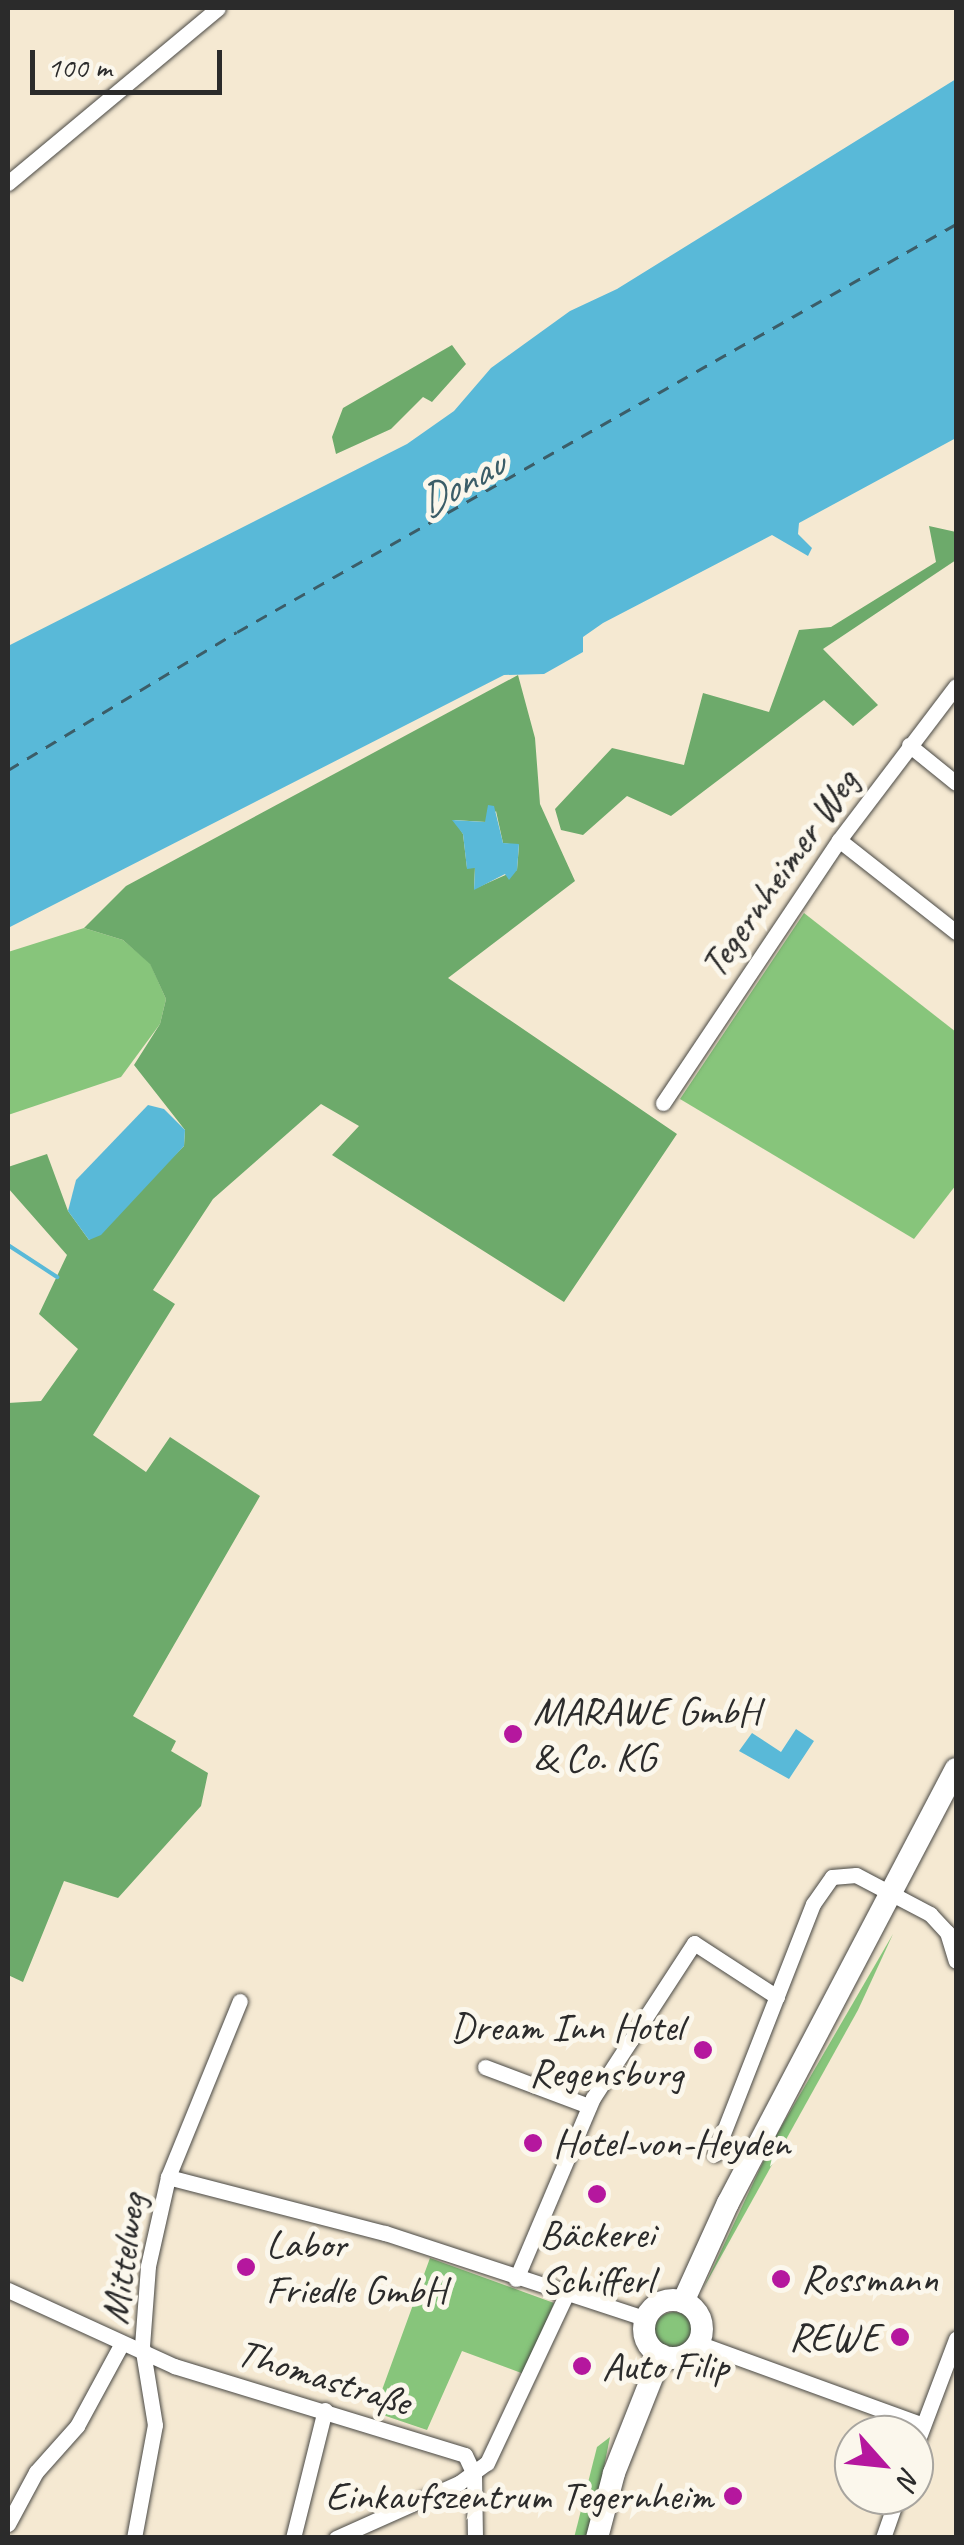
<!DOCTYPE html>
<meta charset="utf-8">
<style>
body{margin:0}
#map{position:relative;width:964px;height:2545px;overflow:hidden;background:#f5e9d2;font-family:Caveat,sans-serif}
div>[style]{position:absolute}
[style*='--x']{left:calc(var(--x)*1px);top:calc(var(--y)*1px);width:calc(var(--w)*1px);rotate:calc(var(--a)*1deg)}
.green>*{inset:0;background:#87c57b}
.round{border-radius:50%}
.forest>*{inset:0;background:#6daa6b}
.water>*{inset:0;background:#59b9d8}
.stream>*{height:4px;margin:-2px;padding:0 2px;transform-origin:2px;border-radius:2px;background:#59b9d8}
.ferry>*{height:2.5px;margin-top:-1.25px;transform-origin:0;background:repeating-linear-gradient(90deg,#3b5d68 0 12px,transparent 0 22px)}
.roads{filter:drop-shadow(0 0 2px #494844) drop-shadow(0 0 2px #494844)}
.street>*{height:15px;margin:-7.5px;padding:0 7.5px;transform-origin:7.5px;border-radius:7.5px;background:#fff}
.secondary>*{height:22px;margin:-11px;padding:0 11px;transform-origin:11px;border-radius:11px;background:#fff}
.secondary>.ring{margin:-11px;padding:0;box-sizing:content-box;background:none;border:22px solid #fff;border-radius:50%}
.dots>*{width:28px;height:28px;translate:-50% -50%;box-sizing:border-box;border:5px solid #fbf7ec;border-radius:50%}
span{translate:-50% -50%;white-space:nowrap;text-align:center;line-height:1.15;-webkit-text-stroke:10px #fbf7ec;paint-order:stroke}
.street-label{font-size:40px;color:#2b2b2b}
.poi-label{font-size:40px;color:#2b2b2b}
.left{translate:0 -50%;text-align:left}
.right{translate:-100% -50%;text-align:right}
.water-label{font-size:42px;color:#3b5d68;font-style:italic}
.frame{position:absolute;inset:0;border:10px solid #2b2b2b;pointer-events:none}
.north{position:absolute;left:834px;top:2415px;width:100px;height:100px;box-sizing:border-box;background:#fbf7ec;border:2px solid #a8a59f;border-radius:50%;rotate:117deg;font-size:28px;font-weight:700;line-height:40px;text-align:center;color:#2b2b2b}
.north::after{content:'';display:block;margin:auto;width:35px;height:45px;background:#b5179e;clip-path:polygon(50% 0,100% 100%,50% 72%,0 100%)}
.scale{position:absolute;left:30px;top:50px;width:192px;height:45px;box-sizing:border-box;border:5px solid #2b2b2b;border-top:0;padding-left:12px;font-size:30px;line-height:35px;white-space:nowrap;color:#2b2b2b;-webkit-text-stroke:8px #fbf7ec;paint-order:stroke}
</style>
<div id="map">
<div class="green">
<i style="clip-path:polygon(804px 913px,956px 1032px,956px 1185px,914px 1239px,680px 1099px)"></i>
<i style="clip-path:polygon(84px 928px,123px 940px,150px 963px,166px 999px,160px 1024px,121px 1077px,8px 1115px,8px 952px)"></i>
<i style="clip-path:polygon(893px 1934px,858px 2010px,703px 2289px,773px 2141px)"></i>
<i style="clip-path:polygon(430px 2258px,554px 2303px,524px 2374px,462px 2351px,427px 2430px,374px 2412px)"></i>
<i class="round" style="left:654px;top:2312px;width:40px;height:40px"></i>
<i style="clip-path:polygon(610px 2437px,590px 2537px,574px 2538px,597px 2447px)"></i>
</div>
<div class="forest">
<i style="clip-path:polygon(452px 345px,466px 364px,432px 402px,423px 397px,391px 429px,336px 454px,332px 437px,343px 408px)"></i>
<i style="clip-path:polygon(929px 526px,956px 532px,956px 560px,823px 649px,878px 705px,853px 726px,824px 700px,671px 816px,627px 796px,583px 835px,561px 830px,555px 809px,612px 748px,684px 765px,703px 693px,769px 712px,799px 630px,831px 627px,936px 562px)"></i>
<i style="clip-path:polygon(evenodd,518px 675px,535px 738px,540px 804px,575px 881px,448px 978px,677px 1134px,564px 1302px,332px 1155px,359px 1126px,321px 1104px,213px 1199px,153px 1290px,175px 1304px,93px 1435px,146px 1472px,170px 1437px,260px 1496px,133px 1716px,176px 1741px,171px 1751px,208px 1773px,201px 1806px,118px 1898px,64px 1881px,23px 1982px,8px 1975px,8px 1403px,41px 1401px,78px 1349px,39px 1314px,67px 1255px,8px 1188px,8px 1167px,47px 1154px,68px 1211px,89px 1240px,184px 1146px,185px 1130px,134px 1065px,160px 1024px,166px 999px,150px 964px,123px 940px,84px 928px,126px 886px,518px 675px,496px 811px,503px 843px,519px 845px,517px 870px,474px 889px,475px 867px,467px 868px,463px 834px,454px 820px,486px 822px,496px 811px)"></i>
</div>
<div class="water">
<i style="clip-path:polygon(956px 79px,956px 438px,799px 523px,798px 534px,812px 548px,808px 556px,772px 535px,603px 623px,583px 637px,583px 652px,544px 674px,504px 675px,8px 928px,8px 646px,407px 444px,454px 411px,491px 368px,570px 311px,617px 289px)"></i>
<i style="clip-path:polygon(488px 805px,494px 806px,503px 843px,519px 844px,517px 870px,509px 880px,505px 874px,474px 890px,475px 868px,467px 869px,463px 834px,452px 820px,485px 822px)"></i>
<i style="clip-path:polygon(148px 1105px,164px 1109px,185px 1130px,184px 1146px,101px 1235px,89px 1240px,68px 1211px,76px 1180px)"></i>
<i style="clip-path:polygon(796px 1729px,814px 1741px,789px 1779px,739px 1751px,752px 1733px,781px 1752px)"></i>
</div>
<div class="stream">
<i style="--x:8;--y:1245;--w:59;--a:33.1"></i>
</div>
<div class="ferry">
<i style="--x:8;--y:770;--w:267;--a:-31.1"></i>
<i style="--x:237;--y:632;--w:827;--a:-29.57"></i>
</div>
<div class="roads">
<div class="street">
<i style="--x:8;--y:183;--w:273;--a:-39.8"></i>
<i style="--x:909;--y:745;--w:60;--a:39"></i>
<i style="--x:839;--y:840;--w:149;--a:38.2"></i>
<i style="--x:663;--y:1103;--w:316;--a:-56.2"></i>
<i style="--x:839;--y:840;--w:193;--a:-52.8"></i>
<i style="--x:485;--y:2067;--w:111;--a:20.6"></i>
<i style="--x:715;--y:2154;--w:269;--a:-68.6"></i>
<i style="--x:813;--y:1904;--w:33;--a:-55"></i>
<i style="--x:832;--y:1877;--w:24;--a:-5"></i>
<i style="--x:856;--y:1875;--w:84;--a:27.8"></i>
<i style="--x:930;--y:1914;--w:25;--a:47"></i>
<i style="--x:947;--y:1932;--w:30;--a:73"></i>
<i style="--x:168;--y:2177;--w:224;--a:14.5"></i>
<i style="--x:385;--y:2233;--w:275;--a:18.2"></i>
<i style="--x:516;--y:2279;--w:197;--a:-67"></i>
<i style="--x:593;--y:2098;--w:185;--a:-56.9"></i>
<i style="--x:694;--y:1943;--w:99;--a:33"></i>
<i style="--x:8;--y:2290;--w:183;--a:24.6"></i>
<i style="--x:174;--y:2366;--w:304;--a:17"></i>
<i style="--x:465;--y:2455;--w:21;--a:65"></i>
<i style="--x:474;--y:2474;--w:64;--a:89.1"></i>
<i style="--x:698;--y:2343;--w:239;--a:20"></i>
<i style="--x:914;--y:2450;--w:119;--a:-69.3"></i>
<i style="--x:8;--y:2524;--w:59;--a:-61.7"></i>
<i style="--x:36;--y:2472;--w:62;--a:-48.3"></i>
<i style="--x:77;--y:2426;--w:94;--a:-61.5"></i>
<i style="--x:134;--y:2538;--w:115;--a:-79.5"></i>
<i style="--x:155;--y:2425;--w:80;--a:-99.3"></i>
<i style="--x:142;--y:2346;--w:80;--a:-85.7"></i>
<i style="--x:148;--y:2266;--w:91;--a:-77.3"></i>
<i style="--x:168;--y:2177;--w:190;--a:-67.8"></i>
<i style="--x:293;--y:2538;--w:132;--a:-76"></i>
<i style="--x:336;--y:2538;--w:135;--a:-24.1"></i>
<i style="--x:459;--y:2483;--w:34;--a:-36"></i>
<i style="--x:487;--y:2463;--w:183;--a:-64.8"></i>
<i style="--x:883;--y:2538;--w:46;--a:-70.8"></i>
</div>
<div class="secondary">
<i class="ring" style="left:644px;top:2300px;width:36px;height:36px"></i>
<i style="--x:683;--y:2302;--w:109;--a:-65.6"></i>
<i style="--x:728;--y:2203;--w:490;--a:-62.3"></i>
<i style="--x:597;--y:2538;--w:67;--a:-75.3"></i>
<i style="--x:614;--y:2473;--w:127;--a:-68.3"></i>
</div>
</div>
<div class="dots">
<i style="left:513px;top:1734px;background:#b5179e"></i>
<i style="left:703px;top:2050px;background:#b5179e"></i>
<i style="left:533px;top:2143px;background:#b5179e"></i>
<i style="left:597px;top:2194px;background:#b5179e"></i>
<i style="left:246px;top:2267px;background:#b5179e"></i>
<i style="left:781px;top:2279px;background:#b5179e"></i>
<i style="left:900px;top:2337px;background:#b5179e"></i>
<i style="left:582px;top:2366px;background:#b5179e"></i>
<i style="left:733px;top:2496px;background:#b5179e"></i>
</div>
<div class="street-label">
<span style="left:779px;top:873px;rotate:-55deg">Tegernheimer Weg</span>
<span style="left:123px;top:2259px;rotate:-82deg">Mittelweg</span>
<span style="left:324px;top:2377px;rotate:17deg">Thomastraße</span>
</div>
<div class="poi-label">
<span class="left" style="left:533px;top:1734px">MARAWE GmbH<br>&amp; Co. KG</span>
<span class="right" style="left:683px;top:2050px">Dream Inn Hotel<br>Regensburg</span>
<span class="left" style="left:553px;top:2143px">Hotel-von-Heyden</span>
<span style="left:597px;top:2257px">Bäckerei<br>Schifferl</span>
<span class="left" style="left:266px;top:2267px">Labor<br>Friedle GmbH</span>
<span class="left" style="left:801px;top:2279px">Rossmann</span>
<span class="right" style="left:880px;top:2337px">REWE</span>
<span class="left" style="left:602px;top:2366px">Auto Filip</span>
<span class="right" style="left:713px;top:2496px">Einkaufszentrum Tegernheim</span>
</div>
<div class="water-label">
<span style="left:461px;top:484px;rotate:-29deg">Donau</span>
</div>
<div class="frame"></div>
<div class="north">N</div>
<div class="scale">100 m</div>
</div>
